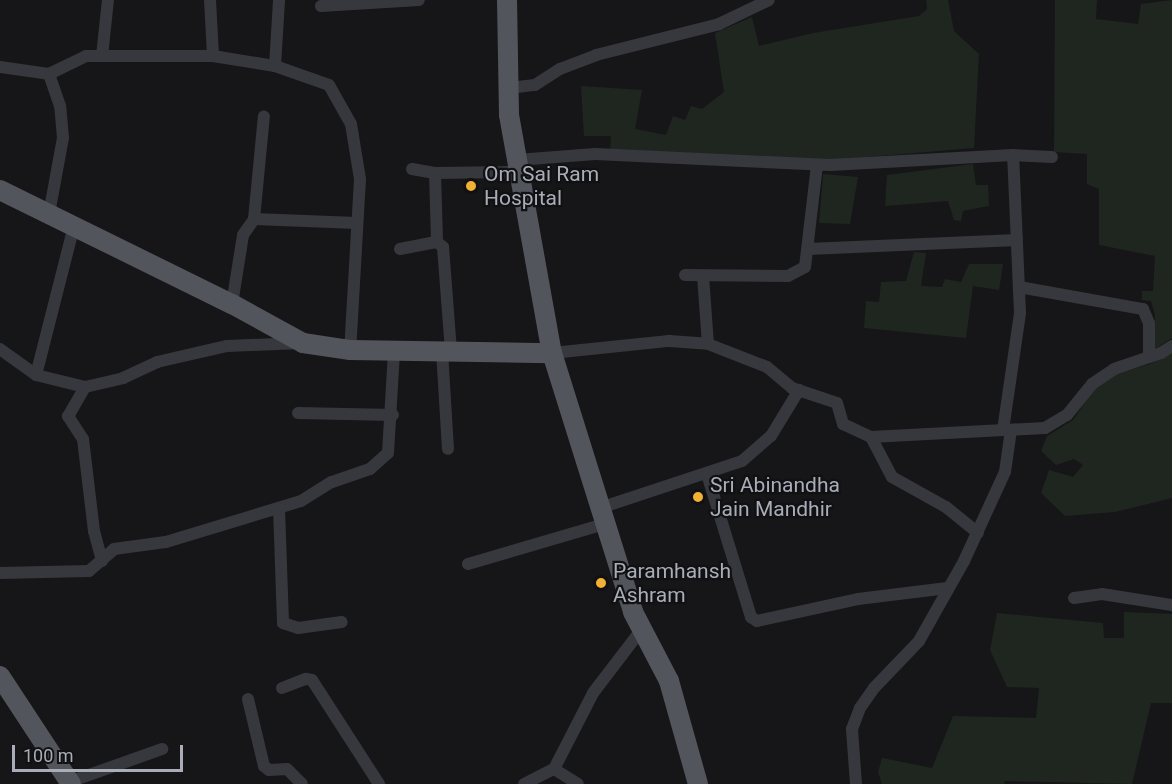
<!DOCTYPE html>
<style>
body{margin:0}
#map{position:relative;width:1172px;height:784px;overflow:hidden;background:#161618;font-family:Roboto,sans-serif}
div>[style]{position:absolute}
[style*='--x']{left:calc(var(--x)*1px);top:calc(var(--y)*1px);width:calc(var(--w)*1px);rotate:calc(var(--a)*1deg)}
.green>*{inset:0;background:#1e261f}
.minor>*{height:12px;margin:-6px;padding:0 6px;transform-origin:6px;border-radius:6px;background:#37383d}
.primary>*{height:20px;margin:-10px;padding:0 10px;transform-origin:10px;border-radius:10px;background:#53555c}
.dots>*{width:16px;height:16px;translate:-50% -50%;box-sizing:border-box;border:3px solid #111113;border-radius:50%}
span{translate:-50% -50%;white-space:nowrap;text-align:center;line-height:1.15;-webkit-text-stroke:4.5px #111113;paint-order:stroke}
.poi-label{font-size:21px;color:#a8adb8}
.left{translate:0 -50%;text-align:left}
.scale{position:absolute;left:12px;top:745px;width:171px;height:27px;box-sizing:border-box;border:3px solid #a8adb8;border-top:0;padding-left:8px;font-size:18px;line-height:21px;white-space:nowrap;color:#a8adb8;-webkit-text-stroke:4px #111113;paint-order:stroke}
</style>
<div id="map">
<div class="green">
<i style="clip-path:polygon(926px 0,948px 0,954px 31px,979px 54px,974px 148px,819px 161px,610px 152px,611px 136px,584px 136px,581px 86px,642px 90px,635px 129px,666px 135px,673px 116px,685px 120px,691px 106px,702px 109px,724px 92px,715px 33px,752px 17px,759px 46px,813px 33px,919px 16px,927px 9px)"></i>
<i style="clip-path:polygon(1055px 0,1097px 0,1096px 19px,1138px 24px,1141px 4px,1172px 0,1172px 338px,1155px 349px,1155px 315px,1151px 301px,1142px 300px,1142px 291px,1153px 291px,1155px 256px,1099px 245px,1099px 189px,1087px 184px,1087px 154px,1054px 152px)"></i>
<i style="clip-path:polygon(973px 164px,976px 185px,988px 185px,989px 206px,963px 211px,961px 221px,954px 220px,948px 201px,885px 206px,887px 175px)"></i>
<i style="clip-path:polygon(823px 174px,858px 177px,850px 224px,819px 223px)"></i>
<i style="clip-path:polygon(914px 252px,926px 253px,921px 286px,942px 287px,945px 279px,961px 282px,969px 264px,1003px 264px,999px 290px,973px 286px,966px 338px,864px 328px,866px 301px,879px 302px,881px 282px,906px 281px)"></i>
<i style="clip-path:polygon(1172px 352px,1172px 498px,1115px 512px,1065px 516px,1041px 493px,1049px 470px,1073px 477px,1083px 465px,1074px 459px,1056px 465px,1041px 451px,1047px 436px,1073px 420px,1094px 389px,1117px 374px,1150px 364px)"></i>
<i style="clip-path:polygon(1124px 612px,1172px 614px,1172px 703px,1151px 703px,1132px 784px,1005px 781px,1004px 784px,882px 784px,878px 772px,882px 758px,932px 768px,953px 716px,1036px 718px,1039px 688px,1007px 687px,990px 650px,997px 613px,1103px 623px,1104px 638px,1124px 638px)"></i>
</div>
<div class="minor">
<i style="--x:210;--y:0;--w:56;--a:86.9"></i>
<i style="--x:213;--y:56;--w:63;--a:9.2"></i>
<i style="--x:275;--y:66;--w:57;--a:19.4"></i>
<i style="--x:329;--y:85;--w:45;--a:60.6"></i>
<i style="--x:351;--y:124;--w:56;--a:80.7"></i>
<i style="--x:360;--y:179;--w:171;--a:93.3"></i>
<i style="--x:321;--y:6;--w:98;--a:-3.5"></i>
<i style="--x:102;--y:56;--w:56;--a:-83.9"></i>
<i style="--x:275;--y:66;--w:66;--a:-86.5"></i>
<i style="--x:0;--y:67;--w:49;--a:8.1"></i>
<i style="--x:49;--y:74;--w:41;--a:-25.9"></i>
<i style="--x:86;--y:56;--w:127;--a:0"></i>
<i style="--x:509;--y:88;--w:26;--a:-7"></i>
<i style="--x:535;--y:85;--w:30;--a:-33"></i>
<i style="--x:560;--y:69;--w:39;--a:-21"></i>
<i style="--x:596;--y:55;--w:127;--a:-14.1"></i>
<i style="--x:719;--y:24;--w:55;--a:-25.6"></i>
<i style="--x:517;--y:160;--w:78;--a:-4.4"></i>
<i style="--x:595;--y:154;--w:235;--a:2.7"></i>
<i style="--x:830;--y:165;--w:183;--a:-3.1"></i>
<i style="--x:1013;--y:155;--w:39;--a:3"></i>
<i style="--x:412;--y:169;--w:23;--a:10"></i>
<i style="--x:435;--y:173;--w:85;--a:-0.7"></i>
<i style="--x:435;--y:173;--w:69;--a:88.3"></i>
<i style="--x:49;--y:214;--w:77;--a:-79.6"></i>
<i style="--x:63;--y:138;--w:32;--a:-95"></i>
<i style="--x:60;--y:106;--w:34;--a:-109"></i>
<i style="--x:254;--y:219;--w:103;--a:-84.5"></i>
<i style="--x:400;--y:249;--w:38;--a:-11"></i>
<i style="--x:437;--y:242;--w:8;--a:40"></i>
<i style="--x:443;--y:247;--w:104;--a:85.6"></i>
<i style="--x:808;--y:249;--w:209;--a:-2.5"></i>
<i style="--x:685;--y:275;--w:103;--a:0.6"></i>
<i style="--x:788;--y:276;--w:19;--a:-28"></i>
<i style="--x:805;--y:267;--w:103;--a:-83.3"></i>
<i style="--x:703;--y:276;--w:68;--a:85.8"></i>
<i style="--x:1019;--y:287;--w:126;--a:10.1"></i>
<i style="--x:1143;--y:309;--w:15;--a:67"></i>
<i style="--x:1149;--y:323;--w:34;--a:90"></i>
<i style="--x:232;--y:304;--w:70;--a:-80.9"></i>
<i style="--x:243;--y:235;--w:19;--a:-55"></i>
<i style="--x:254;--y:219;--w:103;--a:2.2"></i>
<i style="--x:0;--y:349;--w:44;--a:35.8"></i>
<i style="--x:36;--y:375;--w:50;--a:13.8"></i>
<i style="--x:85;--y:387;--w:39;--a:-13"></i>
<i style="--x:123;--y:378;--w:38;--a:-25"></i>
<i style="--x:157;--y:362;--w:72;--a:-12.9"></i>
<i style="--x:227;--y:346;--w:74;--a:-2.3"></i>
<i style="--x:442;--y:351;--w:98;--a:86.5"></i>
<i style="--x:552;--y:353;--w:118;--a:-5.9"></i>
<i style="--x:669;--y:341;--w:39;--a:4"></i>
<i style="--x:708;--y:344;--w:63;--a:21.3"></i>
<i style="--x:767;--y:367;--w:33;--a:40"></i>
<i style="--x:792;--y:388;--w:47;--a:18.4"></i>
<i style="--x:837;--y:403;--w:22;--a:74"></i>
<i style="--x:843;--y:424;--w:31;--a:25"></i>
<i style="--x:871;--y:437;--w:174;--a:-3"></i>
<i style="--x:1045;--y:428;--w:26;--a:-31"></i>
<i style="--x:1067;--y:415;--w:40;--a:-51"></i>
<i style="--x:1092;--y:384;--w:27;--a:-34"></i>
<i style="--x:1114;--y:369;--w:50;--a:-18.8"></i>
<i style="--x:1161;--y:353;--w:13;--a:-32"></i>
<i style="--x:36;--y:375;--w:154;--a:-75.7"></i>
<i style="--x:85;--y:387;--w:34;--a:120"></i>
<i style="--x:68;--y:416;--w:27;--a:57"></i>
<i style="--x:83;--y:439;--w:93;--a:83.2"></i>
<i style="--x:94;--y:531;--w:31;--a:75"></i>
<i style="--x:298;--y:413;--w:95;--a:1.2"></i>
<i style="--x:1003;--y:430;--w:118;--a:-81.7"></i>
<i style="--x:1020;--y:313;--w:158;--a:-92.5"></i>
<i style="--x:871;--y:437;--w:45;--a:62.3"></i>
<i style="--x:892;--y:477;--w:62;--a:29.1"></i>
<i style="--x:946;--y:507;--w:41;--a:39.1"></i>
<i style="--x:707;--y:474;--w:150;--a:72.9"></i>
<i style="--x:751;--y:617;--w:7;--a:34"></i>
<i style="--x:757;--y:621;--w:103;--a:-12.3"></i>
<i style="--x:858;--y:599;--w:90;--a:-7"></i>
<i style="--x:279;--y:508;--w:115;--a:88"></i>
<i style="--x:283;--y:623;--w:16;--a:18"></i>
<i style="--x:298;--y:628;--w:44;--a:-7.8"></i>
<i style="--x:600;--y:508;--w:150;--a:-18.3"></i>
<i style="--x:742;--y:461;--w:38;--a:-41"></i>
<i style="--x:771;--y:436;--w:54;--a:-58.7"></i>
<i style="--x:468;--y:564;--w:143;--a:-16.3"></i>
<i style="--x:0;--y:573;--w:89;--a:-1.3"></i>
<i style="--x:89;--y:571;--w:33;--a:-41"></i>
<i style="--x:114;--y:549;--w:52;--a:-7.7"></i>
<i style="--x:166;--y:542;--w:141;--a:-16.9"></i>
<i style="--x:301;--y:501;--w:36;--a:-32"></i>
<i style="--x:332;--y:482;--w:40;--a:-18.9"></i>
<i style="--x:370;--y:469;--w:24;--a:-42"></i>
<i style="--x:388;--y:453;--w:102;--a:-86.6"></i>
<i style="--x:1074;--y:598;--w:28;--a:-8"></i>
<i style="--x:1102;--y:594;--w:71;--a:8.9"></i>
<i style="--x:282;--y:688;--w:26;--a:-21"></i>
<i style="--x:306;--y:679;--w:6;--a:9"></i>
<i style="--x:312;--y:680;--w:124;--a:57.2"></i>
<i style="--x:248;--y:699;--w:69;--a:76.6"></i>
<i style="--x:264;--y:766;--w:6;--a:39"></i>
<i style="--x:269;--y:770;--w:18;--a:-3"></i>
<i style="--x:287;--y:769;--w:21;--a:45"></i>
<i style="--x:554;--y:769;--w:28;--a:32"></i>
<i style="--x:69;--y:782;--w:99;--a:-19.5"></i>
<i style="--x:524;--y:784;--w:34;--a:-27"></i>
<i style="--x:554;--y:769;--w:85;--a:-62.8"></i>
<i style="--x:593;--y:693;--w:81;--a:-52.6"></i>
<i style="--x:856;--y:784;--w:55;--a:-94.2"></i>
<i style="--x:852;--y:729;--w:22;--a:-69"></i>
<i style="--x:860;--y:708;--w:24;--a:-55"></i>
<i style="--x:874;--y:688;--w:65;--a:-46.2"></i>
<i style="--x:919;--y:641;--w:92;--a:-60.6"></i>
<i style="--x:964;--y:561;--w:98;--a:-65.3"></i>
<i style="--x:1005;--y:472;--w:42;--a:-81.9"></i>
</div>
<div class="primary">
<i style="--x:507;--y:0;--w:115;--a:89"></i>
<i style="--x:509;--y:115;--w:242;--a:79.8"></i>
<i style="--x:552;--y:353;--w:271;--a:72.6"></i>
<i style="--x:633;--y:612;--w:78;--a:62.4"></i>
<i style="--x:669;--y:681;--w:107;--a:74.3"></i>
<i style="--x:0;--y:190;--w:258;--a:26.2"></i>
<i style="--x:232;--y:304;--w:81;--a:28.8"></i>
<i style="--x:303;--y:343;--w:48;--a:8.5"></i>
<i style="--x:350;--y:350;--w:202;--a:0.9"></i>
<i style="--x:0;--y:676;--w:129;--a:56.7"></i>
</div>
<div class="dots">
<i style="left:471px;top:186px;background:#f2b134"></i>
<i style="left:698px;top:497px;background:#f2b134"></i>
<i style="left:601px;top:583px;background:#f2b134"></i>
</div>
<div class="poi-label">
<span class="left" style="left:484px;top:186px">Om Sai Ram<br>Hospital</span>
<span class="left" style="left:710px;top:497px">Sri Abinandha<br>Jain Mandhir</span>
<span class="left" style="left:613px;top:583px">Paramhansh<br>Ashram</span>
</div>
<div class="scale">100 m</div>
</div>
